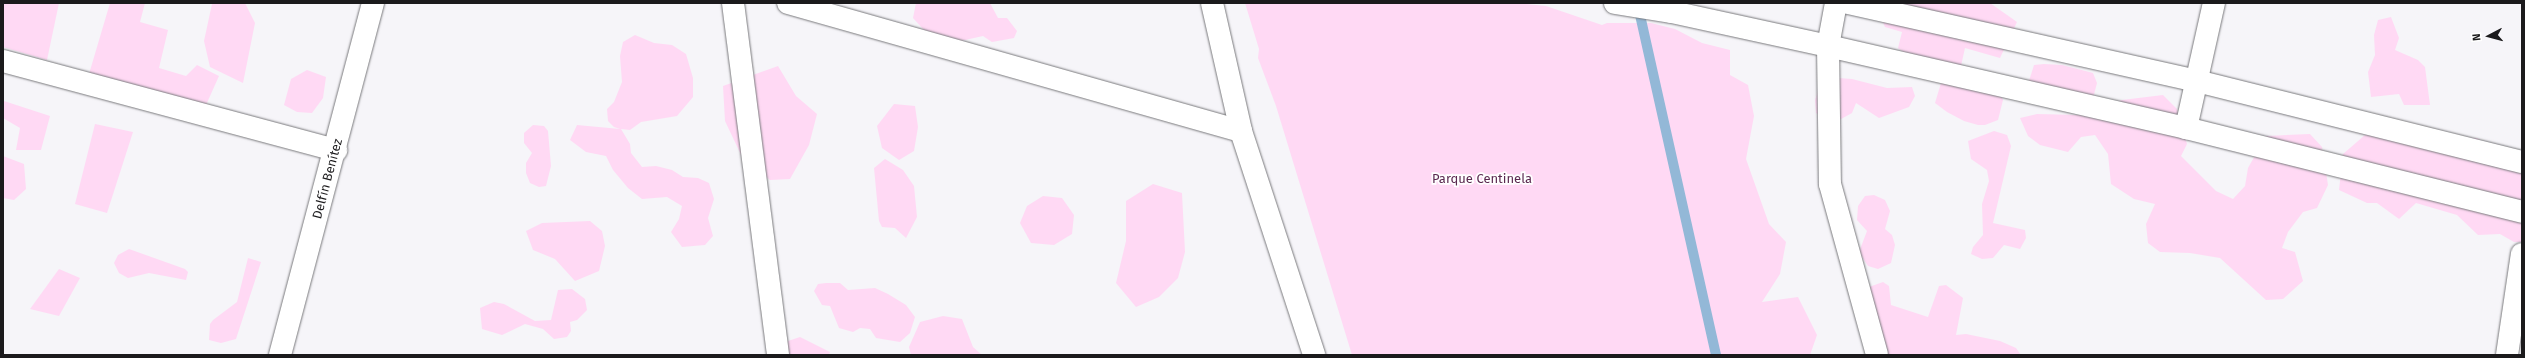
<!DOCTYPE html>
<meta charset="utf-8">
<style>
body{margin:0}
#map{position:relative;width:2525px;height:358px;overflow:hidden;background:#f6f5f9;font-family:"Fira Sans",sans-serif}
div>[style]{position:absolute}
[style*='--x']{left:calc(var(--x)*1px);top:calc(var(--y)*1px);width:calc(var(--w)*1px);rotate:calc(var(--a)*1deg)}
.green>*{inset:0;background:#ffd9f4}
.stream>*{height:10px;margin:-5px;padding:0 5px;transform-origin:5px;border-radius:5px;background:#93b8d7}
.roads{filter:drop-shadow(0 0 1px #79797c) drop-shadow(0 0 1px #79797c)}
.minor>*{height:22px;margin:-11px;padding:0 11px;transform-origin:11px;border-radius:11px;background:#fff}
span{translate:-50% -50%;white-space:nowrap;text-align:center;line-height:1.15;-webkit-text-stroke:3.5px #fff;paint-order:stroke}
.street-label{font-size:13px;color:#1b1a1c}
.park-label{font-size:13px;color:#5b2950}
.frame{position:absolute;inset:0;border:4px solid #1b1a1c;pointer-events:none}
.north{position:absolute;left:2469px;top:16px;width:40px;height:40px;-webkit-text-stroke:3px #fff;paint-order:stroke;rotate:264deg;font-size:11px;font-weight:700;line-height:16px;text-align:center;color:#1b1a1c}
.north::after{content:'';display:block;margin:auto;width:14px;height:18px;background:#1b1a1c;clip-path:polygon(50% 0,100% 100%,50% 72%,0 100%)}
</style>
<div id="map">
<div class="green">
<i style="clip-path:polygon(3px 3px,59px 3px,47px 60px,3px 47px)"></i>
<i style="clip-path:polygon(110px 3px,145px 3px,140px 22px,168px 30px,159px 68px,186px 76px,197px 65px,219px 76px,206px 105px,89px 74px)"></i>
<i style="clip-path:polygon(245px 3px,255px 23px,243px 83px,210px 67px,204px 41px,212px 4px)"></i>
<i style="clip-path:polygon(916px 3px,990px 3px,998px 18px,1007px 18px,1017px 31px,1014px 38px,992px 42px,983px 36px,956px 42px,924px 30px,913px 18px)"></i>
<i style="clip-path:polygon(1245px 3px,1516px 3px,1546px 6px,1602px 25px,1607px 23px,1651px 23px,1675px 29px,1702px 43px,1730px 50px,1730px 75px,1748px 85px,1754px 116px,1746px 159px,1769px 224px,1786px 242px,1780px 274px,1762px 302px,1798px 297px,1817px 335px,1810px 355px,1352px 355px,1276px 106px,1258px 58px,1259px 49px)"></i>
<i style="clip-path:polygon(1875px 3px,1990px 3px,2017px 22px,2000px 58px,1965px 48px,1961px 66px,1910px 57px,1898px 48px,1902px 32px,1885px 27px)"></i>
<i style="clip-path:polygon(2391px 17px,2399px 38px,2395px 50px,2418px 60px,2425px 67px,2430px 105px,2404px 105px,2399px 94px,2371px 97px,2368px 72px,2375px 55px,2374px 35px,2378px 20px)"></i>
<i style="clip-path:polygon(635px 35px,654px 43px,672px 45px,686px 54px,693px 78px,693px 97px,677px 116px,641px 122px,630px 130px,621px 129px,630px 144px,631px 153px,642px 167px,656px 166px,672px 170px,683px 177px,698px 178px,709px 183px,714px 199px,708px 218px,713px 236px,705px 245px,682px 247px,671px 232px,679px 219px,682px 206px,667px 197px,642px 199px,628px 188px,613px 170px,606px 156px,586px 152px,570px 140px,577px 125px,620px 129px,614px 127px,608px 121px,607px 109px,614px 102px,622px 82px,620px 56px,623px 42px)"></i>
<i style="clip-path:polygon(2044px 64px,2062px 65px,2093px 73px,2097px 83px,2092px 102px,2028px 84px,2034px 65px)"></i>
<i style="clip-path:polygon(778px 66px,796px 96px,817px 114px,809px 145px,790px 179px,770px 180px,742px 157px,725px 121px,723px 86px)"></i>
<i style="clip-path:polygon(307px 70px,326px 77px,323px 98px,312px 113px,297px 112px,284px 105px,291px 79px)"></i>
<i style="clip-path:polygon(1838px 78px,1852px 79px,1887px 88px,1912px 87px,1915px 96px,1909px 107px,1879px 118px,1856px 103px,1852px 113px,1841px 119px,1828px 121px,1816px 113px,1815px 100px,1819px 88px)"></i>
<i style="clip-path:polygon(1941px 83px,1999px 91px,2003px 100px,1998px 120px,1985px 125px,1978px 125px,1964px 121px,1947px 112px,1935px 103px)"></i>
<i style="clip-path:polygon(2163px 95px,2177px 109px,2187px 144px,2181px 156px,2216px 191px,2233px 199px,2245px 186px,2248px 168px,2266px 136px,2310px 134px,2322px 147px,2328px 185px,2317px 208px,2303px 212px,2288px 232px,2282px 248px,2295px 252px,2303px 281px,2283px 299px,2266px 300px,2220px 258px,2190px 253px,2160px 252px,2148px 243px,2146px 224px,2155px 204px,2134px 199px,2111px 184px,2108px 154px,2095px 135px,2081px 137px,2068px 152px,2040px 145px,2028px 136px,2020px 118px,2037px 114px,2078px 115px,2122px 100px)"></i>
<i style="clip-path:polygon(4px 101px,50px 116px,41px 150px,16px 150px,20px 128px,3px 118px)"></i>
<i style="clip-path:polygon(894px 104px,915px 106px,918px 127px,914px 151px,899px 160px,882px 148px,877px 126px)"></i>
<i style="clip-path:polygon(95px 124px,133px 132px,107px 213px,75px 204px)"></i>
<i style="clip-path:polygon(533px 125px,544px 126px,548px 131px,551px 166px,546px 186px,539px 187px,530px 183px,526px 173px,526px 163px,532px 153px,524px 143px,524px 133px)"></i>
<i style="clip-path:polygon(1994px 131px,2007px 135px,2011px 146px,1993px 223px,2025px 230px,2026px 238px,2020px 249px,2004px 245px,1993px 258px,1982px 259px,1971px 254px,1973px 247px,1983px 235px,1982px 204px,1989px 181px,1987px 170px,1971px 159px,1968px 141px)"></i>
<i style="clip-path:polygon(2365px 135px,2477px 138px,2489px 146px,2522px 154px,2522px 242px,2514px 242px,2500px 234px,2478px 235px,2457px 215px,2416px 203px,2399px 219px,2377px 203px,2367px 203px,2339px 190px,2343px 154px)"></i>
<i style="clip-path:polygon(3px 156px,24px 164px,26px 189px,14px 200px,3px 198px)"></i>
<i style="clip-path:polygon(885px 159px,903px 170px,914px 186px,917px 217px,906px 238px,895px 228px,882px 227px,879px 221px,874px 168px)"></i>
<i style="clip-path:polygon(1153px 184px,1182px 193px,1185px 252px,1178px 278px,1159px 297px,1136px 307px,1116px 283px,1126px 241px,1126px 201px)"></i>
<i style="clip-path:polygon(1874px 195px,1885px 200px,1890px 211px,1885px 229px,1892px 235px,1895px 245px,1891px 263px,1878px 269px,1868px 266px,1859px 252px,1867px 231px,1857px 220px,1858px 206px,1865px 196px)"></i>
<i style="clip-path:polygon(1043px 196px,1062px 198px,1074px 215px,1072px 234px,1054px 245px,1031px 243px,1020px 223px,1027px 206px)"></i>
<i style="clip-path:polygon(590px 221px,602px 231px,605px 246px,599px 271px,575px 281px,555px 259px,533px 250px,526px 231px,542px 223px)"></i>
<i style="clip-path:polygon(129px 249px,185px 269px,188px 272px,186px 280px,149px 273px,128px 278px,119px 273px,114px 263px,118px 255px)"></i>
<i style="clip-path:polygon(248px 258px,261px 262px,236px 339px,221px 343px,209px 340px,210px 324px,213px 320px,237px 302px)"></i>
<i style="clip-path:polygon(59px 269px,80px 278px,59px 316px,30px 309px)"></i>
<i style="clip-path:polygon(1883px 282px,1889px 286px,1891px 305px,1928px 317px,1939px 286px,1946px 285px,1963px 298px,1956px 335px,1966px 334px,2000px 341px,2016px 348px,2021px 355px,1888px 355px,1870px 302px,1869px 287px)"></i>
<i style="clip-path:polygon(826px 283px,840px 283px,848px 290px,875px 288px,888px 294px,906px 305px,915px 317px,910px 333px,900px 342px,876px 338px,870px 329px,860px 328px,853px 332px,839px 328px,830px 306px,822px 305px,814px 291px,818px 284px)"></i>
<i style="clip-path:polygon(572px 289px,585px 299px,587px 310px,577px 320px,570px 322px,571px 331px,567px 337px,554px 339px,543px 329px,525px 324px,502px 335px,482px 329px,480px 308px,494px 302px,504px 304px,535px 321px,551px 320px,558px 290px)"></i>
<i style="clip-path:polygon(943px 316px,962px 319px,973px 347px,982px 355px,911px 355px,909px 347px,920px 322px)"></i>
<i style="clip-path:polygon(800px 337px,830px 352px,829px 355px,781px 355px,785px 342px)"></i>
</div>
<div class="stream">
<i style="--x:1638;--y:6;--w:358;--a:77.4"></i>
</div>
<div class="roads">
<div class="minor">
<i style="--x:733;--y:3;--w:355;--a:82.7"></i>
<i style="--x:788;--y:3;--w:471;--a:15.8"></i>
<i style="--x:1212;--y:3;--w:131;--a:77.2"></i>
<i style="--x:1241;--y:131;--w:236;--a:71.9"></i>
<i style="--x:1615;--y:3;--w:58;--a:9"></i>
<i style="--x:1672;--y:12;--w:160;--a:12.3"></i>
<i style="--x:1828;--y:46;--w:367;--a:12.9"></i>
<i style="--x:2186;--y:128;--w:346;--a:14"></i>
<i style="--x:1836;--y:3;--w:44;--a:100.5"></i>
<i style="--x:1828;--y:46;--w:138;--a:89.2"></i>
<i style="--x:1830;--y:184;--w:177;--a:74.6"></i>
<i style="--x:1848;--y:3;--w:358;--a:12.6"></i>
<i style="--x:2197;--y:81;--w:335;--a:14"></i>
<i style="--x:3;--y:61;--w:345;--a:15"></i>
<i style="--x:2186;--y:128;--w:128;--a:-77.4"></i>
<i style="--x:280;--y:355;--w:364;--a:-75.2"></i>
<i style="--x:2507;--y:355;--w:102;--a:-81.6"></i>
</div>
</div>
<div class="street-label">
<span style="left:328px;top:179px;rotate:-75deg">Delfín Benítez</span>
</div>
<div class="park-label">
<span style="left:1482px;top:179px">Parque Centinela</span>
</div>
<div class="frame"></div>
<div class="north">N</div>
</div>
